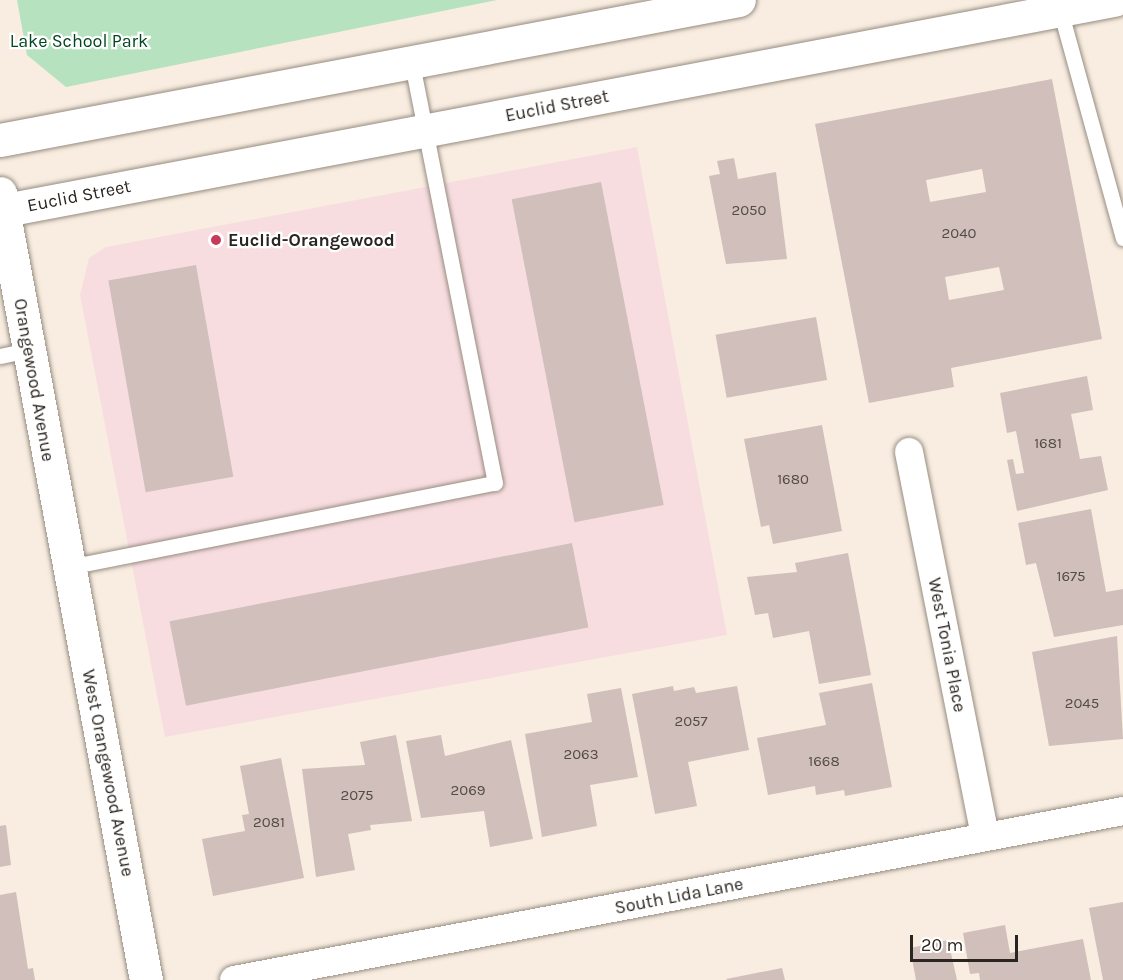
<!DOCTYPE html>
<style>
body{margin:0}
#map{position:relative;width:1123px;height:980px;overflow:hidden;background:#f8ede0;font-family:Karla,sans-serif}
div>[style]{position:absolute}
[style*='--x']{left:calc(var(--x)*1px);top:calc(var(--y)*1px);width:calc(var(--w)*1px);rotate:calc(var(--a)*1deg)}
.commercial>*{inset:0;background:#f8dde0}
.green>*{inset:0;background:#b6e2bf}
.building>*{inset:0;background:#d0bfba;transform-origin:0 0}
.roads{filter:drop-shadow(0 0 2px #978c81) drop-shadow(0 0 2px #978c81)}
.service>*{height:15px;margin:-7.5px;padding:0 7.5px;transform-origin:7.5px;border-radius:7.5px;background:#fff}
.minor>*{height:28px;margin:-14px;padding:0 14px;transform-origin:14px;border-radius:14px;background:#fff}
.secondary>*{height:33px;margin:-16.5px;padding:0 16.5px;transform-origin:16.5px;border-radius:16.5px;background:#fff}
.primary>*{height:33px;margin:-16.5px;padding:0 16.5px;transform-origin:16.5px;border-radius:16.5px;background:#fff}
.dots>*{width:16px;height:16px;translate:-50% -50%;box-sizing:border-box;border:3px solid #fff;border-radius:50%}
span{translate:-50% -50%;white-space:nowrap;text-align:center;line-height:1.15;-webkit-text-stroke:4.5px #fff;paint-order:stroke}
.number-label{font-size:15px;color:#544c47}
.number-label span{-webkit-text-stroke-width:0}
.park-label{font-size:18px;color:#00471f}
.street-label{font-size:18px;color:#2a2521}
.poi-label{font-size:18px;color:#2a2521;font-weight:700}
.left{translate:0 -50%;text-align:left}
.scale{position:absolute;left:910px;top:935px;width:108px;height:27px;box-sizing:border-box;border:3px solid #2a2521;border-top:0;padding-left:8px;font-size:18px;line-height:21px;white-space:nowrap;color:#2a2521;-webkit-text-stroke:4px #fff;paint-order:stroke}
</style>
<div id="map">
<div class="commercial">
<i style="clip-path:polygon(637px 147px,727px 635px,165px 737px,80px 295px,89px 258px,106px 247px)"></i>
</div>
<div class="green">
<i style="clip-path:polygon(17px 0,497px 0,66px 87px,27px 55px)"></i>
</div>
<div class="building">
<i style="clip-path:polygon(evenodd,1052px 79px,1102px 339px,951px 368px,954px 387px,869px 403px,815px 124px,1052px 79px,982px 169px,986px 192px,930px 202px,926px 180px,982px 169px,1052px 79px,999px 267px,1004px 290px,949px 300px,945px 277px,999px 267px)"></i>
<i style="clip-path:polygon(734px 158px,738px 179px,776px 172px,787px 259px,726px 264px,709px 176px,720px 174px,717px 161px)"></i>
<i style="left:601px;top:182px;width:329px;height:91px;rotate:79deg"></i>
<i style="left:196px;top:265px;width:215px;height:89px;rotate:80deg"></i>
<i style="left:816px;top:317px;width:64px;height:102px;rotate:80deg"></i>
<i style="clip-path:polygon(1087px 376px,1093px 410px,1071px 414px,1080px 459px,1101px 456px,1108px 490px,1017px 511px,1007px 460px,1013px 459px,1016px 474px,1024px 473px,1016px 431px,1007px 433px,1000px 393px)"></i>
<i style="clip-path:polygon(822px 425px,842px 531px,773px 544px,769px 525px,761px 527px,744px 439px)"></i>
<i style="clip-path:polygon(1091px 509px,1106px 592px,1123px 589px,1123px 625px,1054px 637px,1036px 563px,1026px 565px,1018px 523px)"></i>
<i style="left:572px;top:543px;width:86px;height:410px;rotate:79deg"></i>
<i style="clip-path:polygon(848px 553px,871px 675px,819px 684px,809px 631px,773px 638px,768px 613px,755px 615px,747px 577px,797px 572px,795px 563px)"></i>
<i style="clip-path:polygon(1117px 636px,1123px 739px,1049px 746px,1032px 652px)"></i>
<i style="clip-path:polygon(872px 683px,892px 787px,845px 796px,844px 790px,816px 795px,815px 786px,768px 795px,757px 738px,826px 725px,819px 693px)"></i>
<i style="clip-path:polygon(673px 686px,674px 691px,694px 687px,696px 693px,737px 686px,749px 750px,688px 762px,697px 806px,655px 814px,632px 694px)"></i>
<i style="clip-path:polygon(621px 688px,638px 777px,590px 785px,597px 826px,542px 837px,525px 734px,592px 722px,587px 694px)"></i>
<i style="clip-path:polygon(396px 735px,412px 821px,370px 825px,371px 830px,348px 834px,355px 870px,316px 877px,302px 769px,365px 765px,360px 742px)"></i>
<i style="clip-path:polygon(441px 735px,445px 756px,511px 740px,533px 839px,490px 847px,484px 811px,421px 818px,406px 741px)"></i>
<i style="clip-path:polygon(281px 758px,304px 878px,213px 896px,202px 839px,245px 831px,242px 815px,249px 814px,240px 766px)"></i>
<i style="clip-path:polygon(6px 825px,11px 865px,0 867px,0 826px)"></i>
<i style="clip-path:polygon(16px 892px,28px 969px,33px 968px,35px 980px,0 980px,0 895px)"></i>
<i style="clip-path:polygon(1123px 902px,1123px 980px,1103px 980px,1089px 908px)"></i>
<i style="clip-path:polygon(1005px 925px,1010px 953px,1083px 939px,1091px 980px,980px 980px,979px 973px,970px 974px,963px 933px)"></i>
<i style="clip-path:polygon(948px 940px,957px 980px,916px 980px,910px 948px)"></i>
<i style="clip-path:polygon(782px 968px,785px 980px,727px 980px,726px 979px)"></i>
</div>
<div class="roads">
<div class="service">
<i style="--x:1059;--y:6;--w:241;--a:74.6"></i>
<i style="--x:0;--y:356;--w:30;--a:-12"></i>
<i style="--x:69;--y:567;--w:434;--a:-11.2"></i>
<i style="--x:495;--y:483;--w:429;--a:-101.2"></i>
</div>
<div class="minor">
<i style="--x:909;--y:452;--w:392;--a:78.8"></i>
<i style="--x:234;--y:980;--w:905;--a:-10.76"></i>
</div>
<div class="secondary">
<i style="--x:0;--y:193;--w:800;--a:79.49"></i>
</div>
<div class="primary">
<i style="--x:0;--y:140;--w:752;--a:-10.73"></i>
<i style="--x:0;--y:211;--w:1134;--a:-10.73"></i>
</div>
</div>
<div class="dots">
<i style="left:216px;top:240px;background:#c8395c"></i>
</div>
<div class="number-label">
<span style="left:749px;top:211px">2050</span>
<span style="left:959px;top:234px">2040</span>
<span style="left:1048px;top:444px">1681</span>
<span style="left:793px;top:480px">1680</span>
<span style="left:1071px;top:577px">1675</span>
<span style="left:1082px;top:704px">2045</span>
<span style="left:691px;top:722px">2057</span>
<span style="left:581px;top:755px">2063</span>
<span style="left:824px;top:762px">1668</span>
<span style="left:468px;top:791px">2069</span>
<span style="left:357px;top:796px">2075</span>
<span style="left:269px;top:823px">2081</span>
</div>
<div class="park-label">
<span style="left:79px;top:41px">Lake School Park</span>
</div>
<div class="street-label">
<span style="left:557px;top:106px;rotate:-11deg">Euclid Street</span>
<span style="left:79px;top:196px;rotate:-11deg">Euclid Street</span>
<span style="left:34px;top:380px;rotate:80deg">Orangewood Avenue</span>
<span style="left:947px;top:645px;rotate:79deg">West Tonia Place</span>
<span style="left:108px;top:773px;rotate:79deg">West Orangewood Avenue</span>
<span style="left:679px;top:896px;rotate:-11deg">South Lida Lane</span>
</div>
<div class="poi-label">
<span class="left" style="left:228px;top:240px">Euclid-Orangewood</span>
</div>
<div class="scale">20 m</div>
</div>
